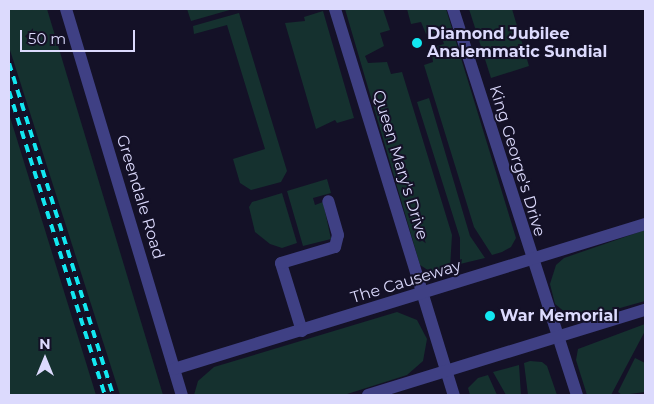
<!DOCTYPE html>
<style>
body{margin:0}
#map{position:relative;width:654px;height:404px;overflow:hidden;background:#141127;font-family:Montserrat,sans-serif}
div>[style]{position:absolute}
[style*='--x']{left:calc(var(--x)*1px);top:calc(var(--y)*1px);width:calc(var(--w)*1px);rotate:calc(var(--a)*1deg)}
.green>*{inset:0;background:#15312f}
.minor>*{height:12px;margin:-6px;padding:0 6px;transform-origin:6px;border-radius:6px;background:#3f4084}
.rail>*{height:4px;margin-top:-2px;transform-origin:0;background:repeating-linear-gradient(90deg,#12e7f1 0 8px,transparent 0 14px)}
.dots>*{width:14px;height:14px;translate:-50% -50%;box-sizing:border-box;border:2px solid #141127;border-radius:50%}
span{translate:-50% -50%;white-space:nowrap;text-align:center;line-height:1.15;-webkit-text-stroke:4px #141127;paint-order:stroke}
.poi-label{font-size:16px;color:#dcdafd;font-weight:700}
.left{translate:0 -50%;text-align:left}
.street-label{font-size:16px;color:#dcdafd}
.frame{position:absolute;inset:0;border:10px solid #dcdafd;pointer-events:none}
.north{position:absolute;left:20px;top:334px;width:50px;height:50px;-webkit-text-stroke:4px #141127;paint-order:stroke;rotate:0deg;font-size:14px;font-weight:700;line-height:20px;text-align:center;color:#dcdafd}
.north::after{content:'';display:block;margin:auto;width:18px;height:22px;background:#dcdafd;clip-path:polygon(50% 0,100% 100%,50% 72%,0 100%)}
.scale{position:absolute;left:20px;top:30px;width:115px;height:22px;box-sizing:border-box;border:2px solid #dcdafd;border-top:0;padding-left:6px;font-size:15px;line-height:18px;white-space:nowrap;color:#dcdafd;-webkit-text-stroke:4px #141127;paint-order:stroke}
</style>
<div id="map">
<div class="green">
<i style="clip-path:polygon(9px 9px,47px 9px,163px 395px,120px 395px,9px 47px)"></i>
<i style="clip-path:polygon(187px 9px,233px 9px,191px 21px)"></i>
<i style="clip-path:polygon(345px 9px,383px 9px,390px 30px,380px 33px,384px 46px,365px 56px,368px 63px,387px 62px,391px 74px,402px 72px,452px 235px,450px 269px,434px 274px,420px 265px)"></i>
<i style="clip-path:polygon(407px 9px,446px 9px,516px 238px,511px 247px,502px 252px,492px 255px,474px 227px,424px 65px,433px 62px,431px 48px,444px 44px,443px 41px,449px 39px,447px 32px,426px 34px,421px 22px,411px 24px)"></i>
<i style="clip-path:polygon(469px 9px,512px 9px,529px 66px,491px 78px)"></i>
<i style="clip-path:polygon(323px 11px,354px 118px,337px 123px,335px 120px,316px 129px,285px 23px,305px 21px,304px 17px)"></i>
<i style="clip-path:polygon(239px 13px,287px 171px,281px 182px,251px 190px,240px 183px,233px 159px,265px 149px,227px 25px,194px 34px,193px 26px)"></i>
<i style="clip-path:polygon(429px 98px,470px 236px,485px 258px,460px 264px,460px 238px,417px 102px)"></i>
<i style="clip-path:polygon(9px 114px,15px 133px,96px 395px,9px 395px)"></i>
<i style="clip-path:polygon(327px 179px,331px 193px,313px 198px,315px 205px,323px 202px,331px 239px,303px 246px,287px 191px)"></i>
<i style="clip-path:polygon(282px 193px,297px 243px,282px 248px,270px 244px,255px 232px,249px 207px,252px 202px)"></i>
<i style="clip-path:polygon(645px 230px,645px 301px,581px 319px,571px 317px,555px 304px,550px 284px,556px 265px,564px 258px)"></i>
<i style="clip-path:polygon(397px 312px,417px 320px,427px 339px,423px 361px,407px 375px,344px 395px,194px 395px,198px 381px,214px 367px)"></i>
<i style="clip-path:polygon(645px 324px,645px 331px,611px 395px,587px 395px,576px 360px,578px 349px)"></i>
<i style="clip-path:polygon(635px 358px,645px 363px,645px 392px,622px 395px,618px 392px)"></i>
<i style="clip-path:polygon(530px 361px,542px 362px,547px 366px,557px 395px,528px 395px,524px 363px)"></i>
<i style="clip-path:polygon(519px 365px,521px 395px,506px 395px,493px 372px)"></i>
<i style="clip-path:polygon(488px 375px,497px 395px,470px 395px,468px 388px,478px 378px)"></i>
</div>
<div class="minor">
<i style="--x:66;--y:9;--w:403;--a:73.3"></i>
<i style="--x:335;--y:9;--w:404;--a:72.9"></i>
<i style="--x:453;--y:9;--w:405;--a:72.2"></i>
<i style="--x:302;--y:331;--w:71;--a:-107.2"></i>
<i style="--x:281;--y:263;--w:56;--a:-16.5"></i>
<i style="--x:335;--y:247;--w:12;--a:-76"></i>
<i style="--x:338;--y:235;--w:35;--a:-106"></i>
<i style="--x:174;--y:369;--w:493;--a:-17.1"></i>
<i style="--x:368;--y:395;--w:290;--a:-17.1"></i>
</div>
<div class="rail">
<i style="--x:9;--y:63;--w:348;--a:72.6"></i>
<i style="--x:9;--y:91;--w:319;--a:72.5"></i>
</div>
<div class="dots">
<i style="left:417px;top:43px;background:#12e7f1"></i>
<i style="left:490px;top:316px;background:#12e7f1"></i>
</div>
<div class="poi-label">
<span class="left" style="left:427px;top:43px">Diamond Jubilee<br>Analemmatic Sundial</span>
<span class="left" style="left:500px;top:316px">War Memorial</span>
</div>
<div class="street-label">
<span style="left:517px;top:161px;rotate:73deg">King George's Drive</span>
<span style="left:400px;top:165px;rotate:73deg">Queen Mary's Drive</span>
<span style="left:140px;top:197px;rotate:73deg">Greendale Road</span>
<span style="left:406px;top:282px;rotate:-17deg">The Causeway</span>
</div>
<div class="frame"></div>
<div class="north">N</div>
<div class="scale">50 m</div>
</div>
